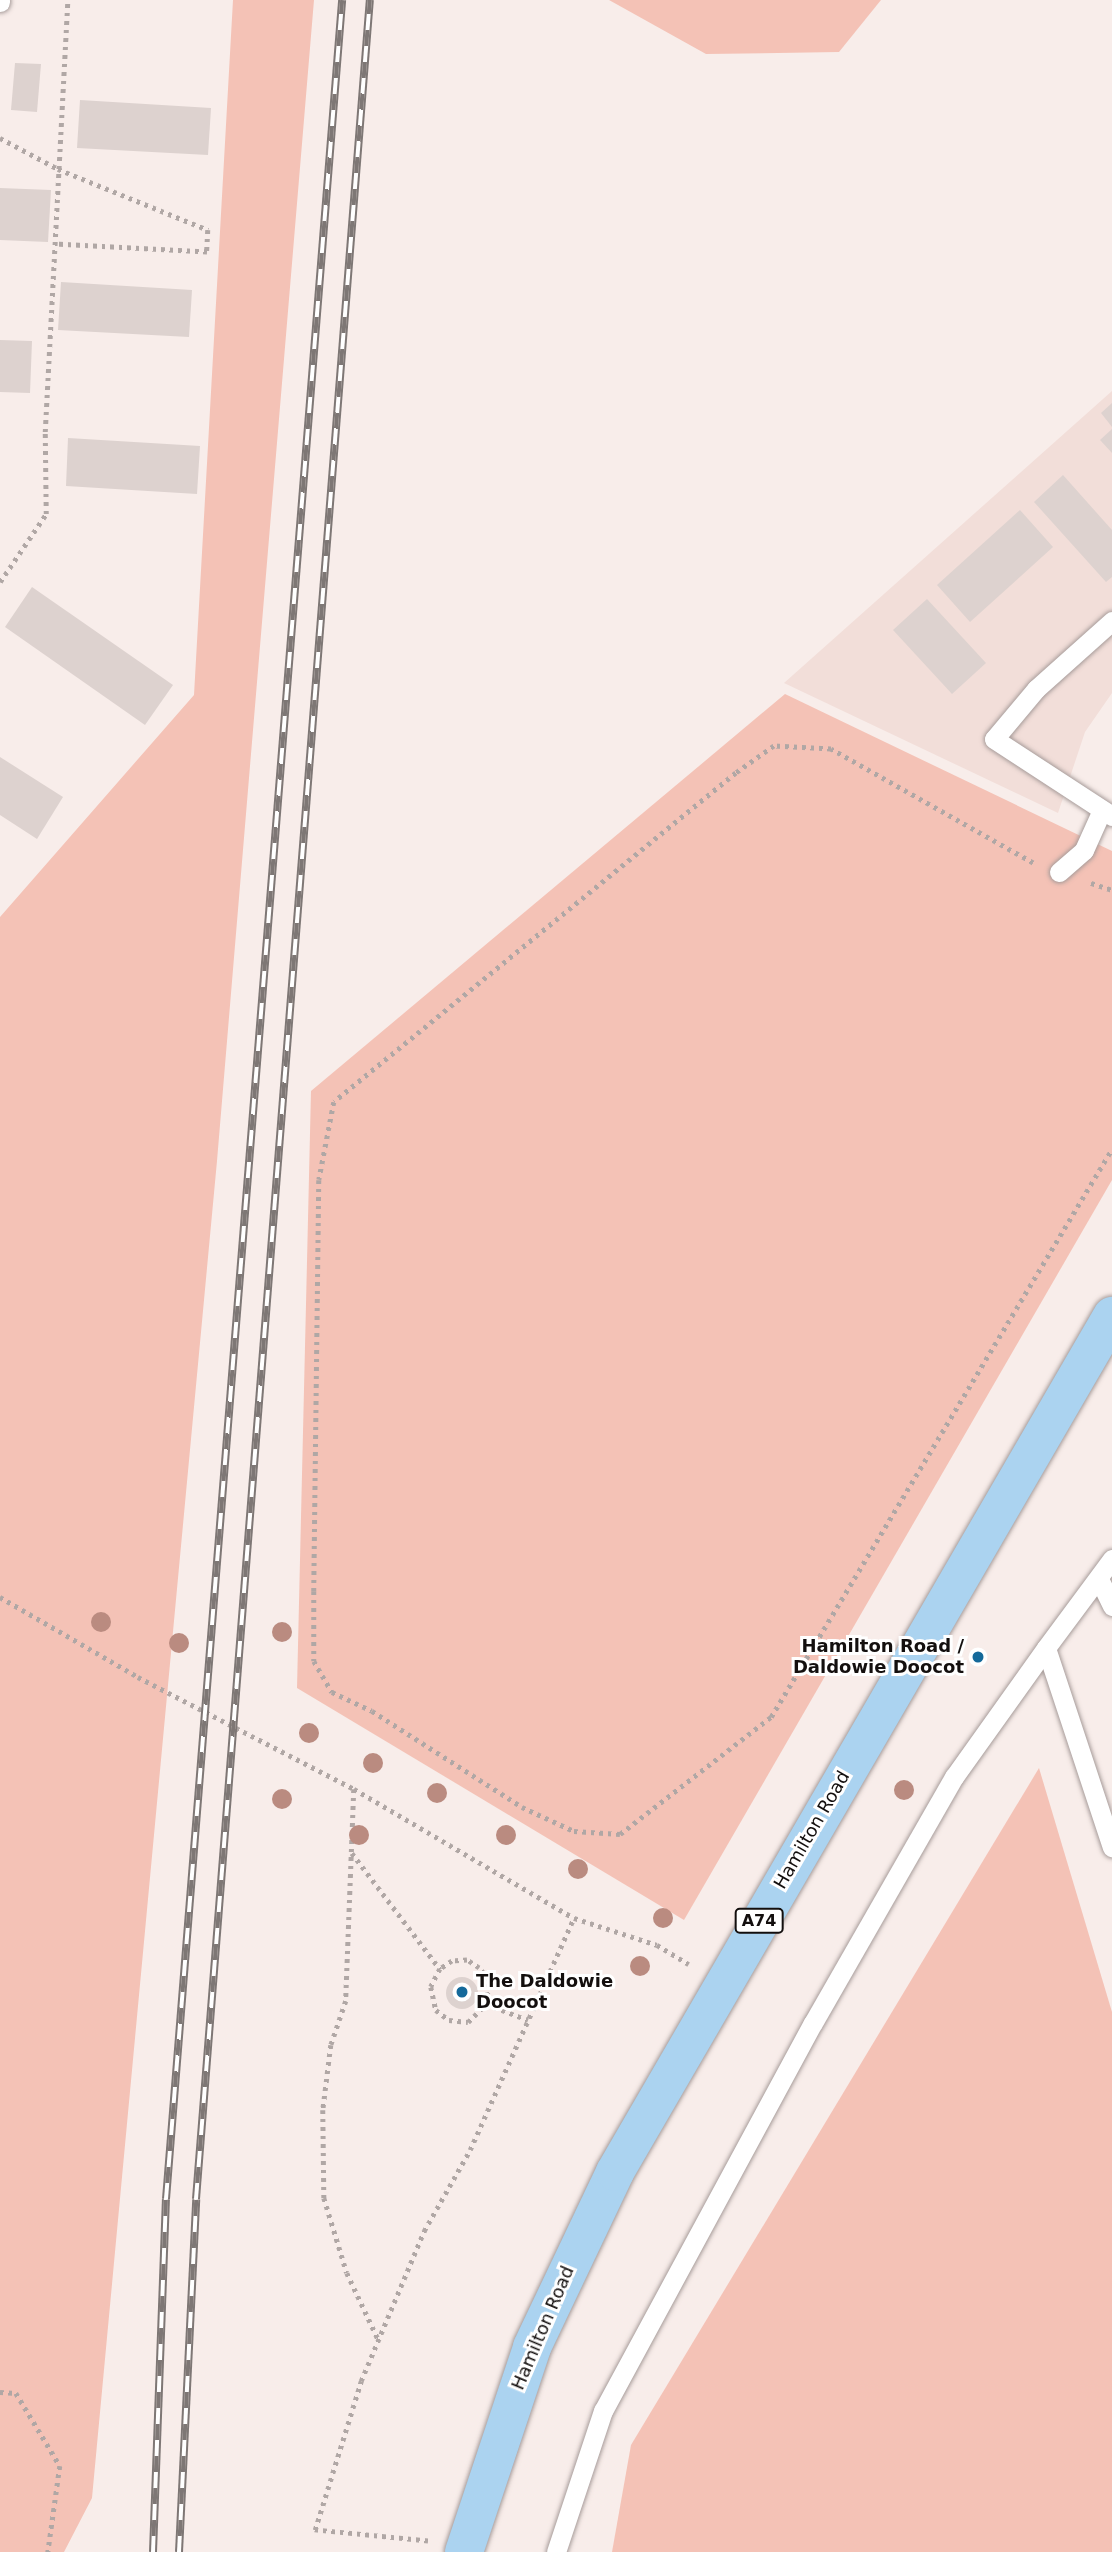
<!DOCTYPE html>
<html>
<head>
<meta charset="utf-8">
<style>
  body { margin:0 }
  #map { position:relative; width:1112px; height:2552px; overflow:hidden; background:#f8edea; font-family:"DejaVu Sans",sans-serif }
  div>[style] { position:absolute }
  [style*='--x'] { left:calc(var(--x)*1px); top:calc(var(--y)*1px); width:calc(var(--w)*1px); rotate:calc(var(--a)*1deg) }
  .built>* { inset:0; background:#f2ded9 }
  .green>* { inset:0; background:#f4c2b6 }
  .building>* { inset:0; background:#ddd2cf }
  .round { border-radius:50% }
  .path>* { height:4.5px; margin-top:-2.25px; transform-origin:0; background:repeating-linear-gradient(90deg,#b0a7a5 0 3.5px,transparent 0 8.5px) }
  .roads { filter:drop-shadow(0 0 2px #a79c9a) drop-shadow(0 0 2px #a79c9a) }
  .lane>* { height:19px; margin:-9.5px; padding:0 9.5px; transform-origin:9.5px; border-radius:9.5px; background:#fff }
  .primary>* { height:38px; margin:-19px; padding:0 19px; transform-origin:19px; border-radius:19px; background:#abd3f0 }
  .rail>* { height:8px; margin-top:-4px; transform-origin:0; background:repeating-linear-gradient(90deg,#fff 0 16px,#7e7775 0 32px); box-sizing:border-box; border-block:2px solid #7e7775 }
  .trees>* { width:20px; height:20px; margin:-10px; border-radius:50%; background:#ba8b80 }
  .dots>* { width:19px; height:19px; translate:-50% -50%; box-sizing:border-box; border:4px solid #fff; border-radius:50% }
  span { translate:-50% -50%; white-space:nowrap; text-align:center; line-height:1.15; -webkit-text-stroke:6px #fff; paint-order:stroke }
  .shield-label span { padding:2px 5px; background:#fff; border:2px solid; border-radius:5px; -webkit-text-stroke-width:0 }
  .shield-label { font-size:16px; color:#130f0e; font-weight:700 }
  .poi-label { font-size:18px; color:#130f0e; font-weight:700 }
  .right { translate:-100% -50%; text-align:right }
  .left { translate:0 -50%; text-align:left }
  .street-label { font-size:18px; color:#130f0e }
</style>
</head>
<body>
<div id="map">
  <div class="built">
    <i style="clip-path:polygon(1112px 391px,1112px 693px,1085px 732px,1058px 813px,784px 683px)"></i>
  </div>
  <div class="green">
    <i style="clip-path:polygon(233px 0,314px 0,217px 1161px,92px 2498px,64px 2552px,0 2552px,0 917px,194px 695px)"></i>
    <i style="clip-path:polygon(609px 0,881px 0,839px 52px,706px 54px)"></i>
    <i style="clip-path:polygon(785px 694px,1112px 851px,1112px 1180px,684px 1920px,297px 1688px,311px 1091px)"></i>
    <i style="clip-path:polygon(1039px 1768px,1112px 2012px,1112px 2552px,612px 2552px,631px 2445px)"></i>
  </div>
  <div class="building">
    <i style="clip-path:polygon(15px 63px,41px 64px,37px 112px,11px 110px)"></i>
    <i style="clip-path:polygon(80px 100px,211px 108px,208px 155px,77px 148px)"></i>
    <i style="clip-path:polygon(0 188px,51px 190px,48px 242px,0 240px)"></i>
    <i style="clip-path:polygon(61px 282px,192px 290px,189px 337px,58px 330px)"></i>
    <i style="clip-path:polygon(0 340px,32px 341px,30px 393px,0 392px)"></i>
    <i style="clip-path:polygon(1112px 403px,1112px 427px,1101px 413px)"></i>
    <i style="clip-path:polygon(1112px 429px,1112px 453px,1100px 440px)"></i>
    <i style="clip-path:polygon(68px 438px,200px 446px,197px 494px,66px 486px)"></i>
    <i style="clip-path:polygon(1063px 475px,1112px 530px,1112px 577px,1106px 582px,1034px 502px)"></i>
    <i style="clip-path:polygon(1020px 510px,1053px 547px,970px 622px,937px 585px)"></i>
    <i style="clip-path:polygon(32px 587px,173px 685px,145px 725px,5px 627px)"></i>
    <i style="clip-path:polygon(927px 599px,986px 663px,952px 694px,893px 630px)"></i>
    <i style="clip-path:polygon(0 757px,63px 797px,37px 839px,0 815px)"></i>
    <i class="round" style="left:446px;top:1977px;width:32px;height:32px"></i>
  </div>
  <div class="path">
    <i style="--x:0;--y:138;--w:66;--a:28.1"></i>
    <i style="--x:58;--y:169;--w:162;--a:22.1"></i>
    <i style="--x:208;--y:230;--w:22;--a:93"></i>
    <i style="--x:207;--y:252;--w:152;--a:-177"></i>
    <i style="--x:0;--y:582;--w:82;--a:-55.9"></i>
    <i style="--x:46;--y:514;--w:82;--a:-90.7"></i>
    <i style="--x:45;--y:432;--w:433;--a:-87"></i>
    <i style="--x:1033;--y:863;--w:232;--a:-150.6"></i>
    <i style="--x:831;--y:749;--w:57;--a:-177"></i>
    <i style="--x:774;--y:746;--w:47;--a:144.6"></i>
    <i style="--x:736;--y:773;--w:519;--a:140.7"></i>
    <i style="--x:334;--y:1102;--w:79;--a:100.9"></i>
    <i style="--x:319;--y:1180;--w:411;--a:90.7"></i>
    <i style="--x:314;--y:1591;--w:70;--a:90"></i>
    <i style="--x:314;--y:1661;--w:36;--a:60"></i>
    <i style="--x:332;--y:1692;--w:44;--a:25.4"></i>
    <i style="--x:372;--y:1711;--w:178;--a:32.6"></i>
    <i style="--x:522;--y:1807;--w:57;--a:24.8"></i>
    <i style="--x:574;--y:1831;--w:46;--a:3.7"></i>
    <i style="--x:620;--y:1834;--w:191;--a:-37.8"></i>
    <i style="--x:771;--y:1717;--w:662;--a:-59.02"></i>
    <i style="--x:1091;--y:883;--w:22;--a:18"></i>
    <i style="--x:0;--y:1597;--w:160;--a:30.1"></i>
    <i style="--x:138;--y:1677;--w:243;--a:27.4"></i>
    <i style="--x:354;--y:1789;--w:255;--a:30.4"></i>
    <i style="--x:574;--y:1918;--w:87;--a:18"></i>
    <i style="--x:657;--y:1945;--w:37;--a:31"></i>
    <i style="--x:354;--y:1789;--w:212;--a:92.2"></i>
    <i style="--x:346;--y:2001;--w:46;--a:108.8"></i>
    <i style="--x:331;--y:2045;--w:65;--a:97"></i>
    <i style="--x:323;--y:2110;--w:88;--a:89.3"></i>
    <i style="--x:324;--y:2198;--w:78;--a:73"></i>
    <i style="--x:347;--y:2273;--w:73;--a:64.8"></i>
    <i style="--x:352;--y:1853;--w:146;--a:52.8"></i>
    <i style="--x:486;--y:2004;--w:24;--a:-83"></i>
    <i style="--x:489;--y:1980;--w:16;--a:-130"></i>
    <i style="--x:479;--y:1968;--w:14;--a:-146"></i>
    <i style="--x:467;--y:1960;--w:15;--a:176"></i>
    <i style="--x:452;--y:1961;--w:14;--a:146"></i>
    <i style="--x:440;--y:1969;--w:20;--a:117"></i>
    <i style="--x:431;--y:1987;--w:24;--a:78"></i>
    <i style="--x:436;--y:2010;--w:16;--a:38"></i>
    <i style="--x:449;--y:2020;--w:19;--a:6"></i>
    <i style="--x:468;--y:2022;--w:25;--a:-45"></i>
    <i style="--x:486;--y:2004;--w:45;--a:20.9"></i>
    <i style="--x:0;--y:2392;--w:16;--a:4"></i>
    <i style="--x:16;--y:2393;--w:85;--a:58.9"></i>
    <i style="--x:60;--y:2466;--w:87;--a:97.9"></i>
    <i style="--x:428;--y:2541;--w:114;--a:-174.4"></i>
    <i style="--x:315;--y:2530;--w:156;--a:-72.8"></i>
    <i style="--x:361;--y:2381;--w:163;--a:-67.2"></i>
    <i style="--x:424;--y:2231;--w:93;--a:-60.4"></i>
    <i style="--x:470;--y:2150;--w:254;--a:-65.9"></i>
  </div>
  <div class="roads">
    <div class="lane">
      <i style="--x:0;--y:2;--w:2;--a:-90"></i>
      <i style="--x:1112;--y:621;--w:102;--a:138.2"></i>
      <i style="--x:1036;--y:689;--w:65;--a:130"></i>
      <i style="--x:994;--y:739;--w:141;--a:33.1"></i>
      <i style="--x:1059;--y:872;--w:33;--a:-41"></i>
      <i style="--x:1084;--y:850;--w:44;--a:-65.8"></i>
      <i style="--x:1112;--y:1559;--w:111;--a:126.6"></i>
      <i style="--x:1046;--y:1648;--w:210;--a:71.7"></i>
      <i style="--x:1099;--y:1579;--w:30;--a:64"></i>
      <i style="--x:556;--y:2552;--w:149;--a:-71.6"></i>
      <i style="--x:603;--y:2411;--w:441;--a:-61.6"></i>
      <i style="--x:813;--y:2023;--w:284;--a:-60.2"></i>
      <i style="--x:954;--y:1777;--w:158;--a:-54.5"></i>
    </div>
    <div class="primary">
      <i style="--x:464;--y:2552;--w:216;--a:-71.6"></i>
      <i style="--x:532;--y:2347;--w:194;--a:-64.6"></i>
      <i style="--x:615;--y:2172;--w:990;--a:-59.86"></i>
    </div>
  </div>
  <div class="rail">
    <i style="--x:153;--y:2552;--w:353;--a:-87.9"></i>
    <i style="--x:166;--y:2199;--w:2206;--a:-85.42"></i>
    <i style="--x:179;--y:2552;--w:353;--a:-87.2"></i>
    <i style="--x:196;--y:2199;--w:2206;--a:-85.48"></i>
  </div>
  <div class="trees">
    <i style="left:101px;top:1622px"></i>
    <i style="left:282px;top:1632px"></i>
    <i style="left:179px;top:1643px"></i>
    <i style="left:309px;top:1733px"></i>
    <i style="left:373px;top:1763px"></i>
    <i style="left:904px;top:1790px"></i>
    <i style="left:437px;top:1793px"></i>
    <i style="left:282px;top:1799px"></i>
    <i style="left:359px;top:1835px"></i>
    <i style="left:506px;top:1835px"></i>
    <i style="left:578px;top:1869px"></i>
    <i style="left:663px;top:1918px"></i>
    <i style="left:640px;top:1966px"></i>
  </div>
  <div class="dots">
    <i style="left:978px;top:1657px;background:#14699a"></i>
    <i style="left:462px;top:1992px;background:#14699a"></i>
  </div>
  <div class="shield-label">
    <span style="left:759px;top:1921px">A74</span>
  </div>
  <div class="poi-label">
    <span class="right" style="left:964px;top:1657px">Hamilton Road /<br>Daldowie Doocot</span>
    <span class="left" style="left:476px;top:1992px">The Daldowie<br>Doocot</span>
  </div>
  <div class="street-label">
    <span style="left:812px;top:1830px;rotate:-60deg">Hamilton Road</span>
    <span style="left:543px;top:2328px;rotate:-67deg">Hamilton Road</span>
  </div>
</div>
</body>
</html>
